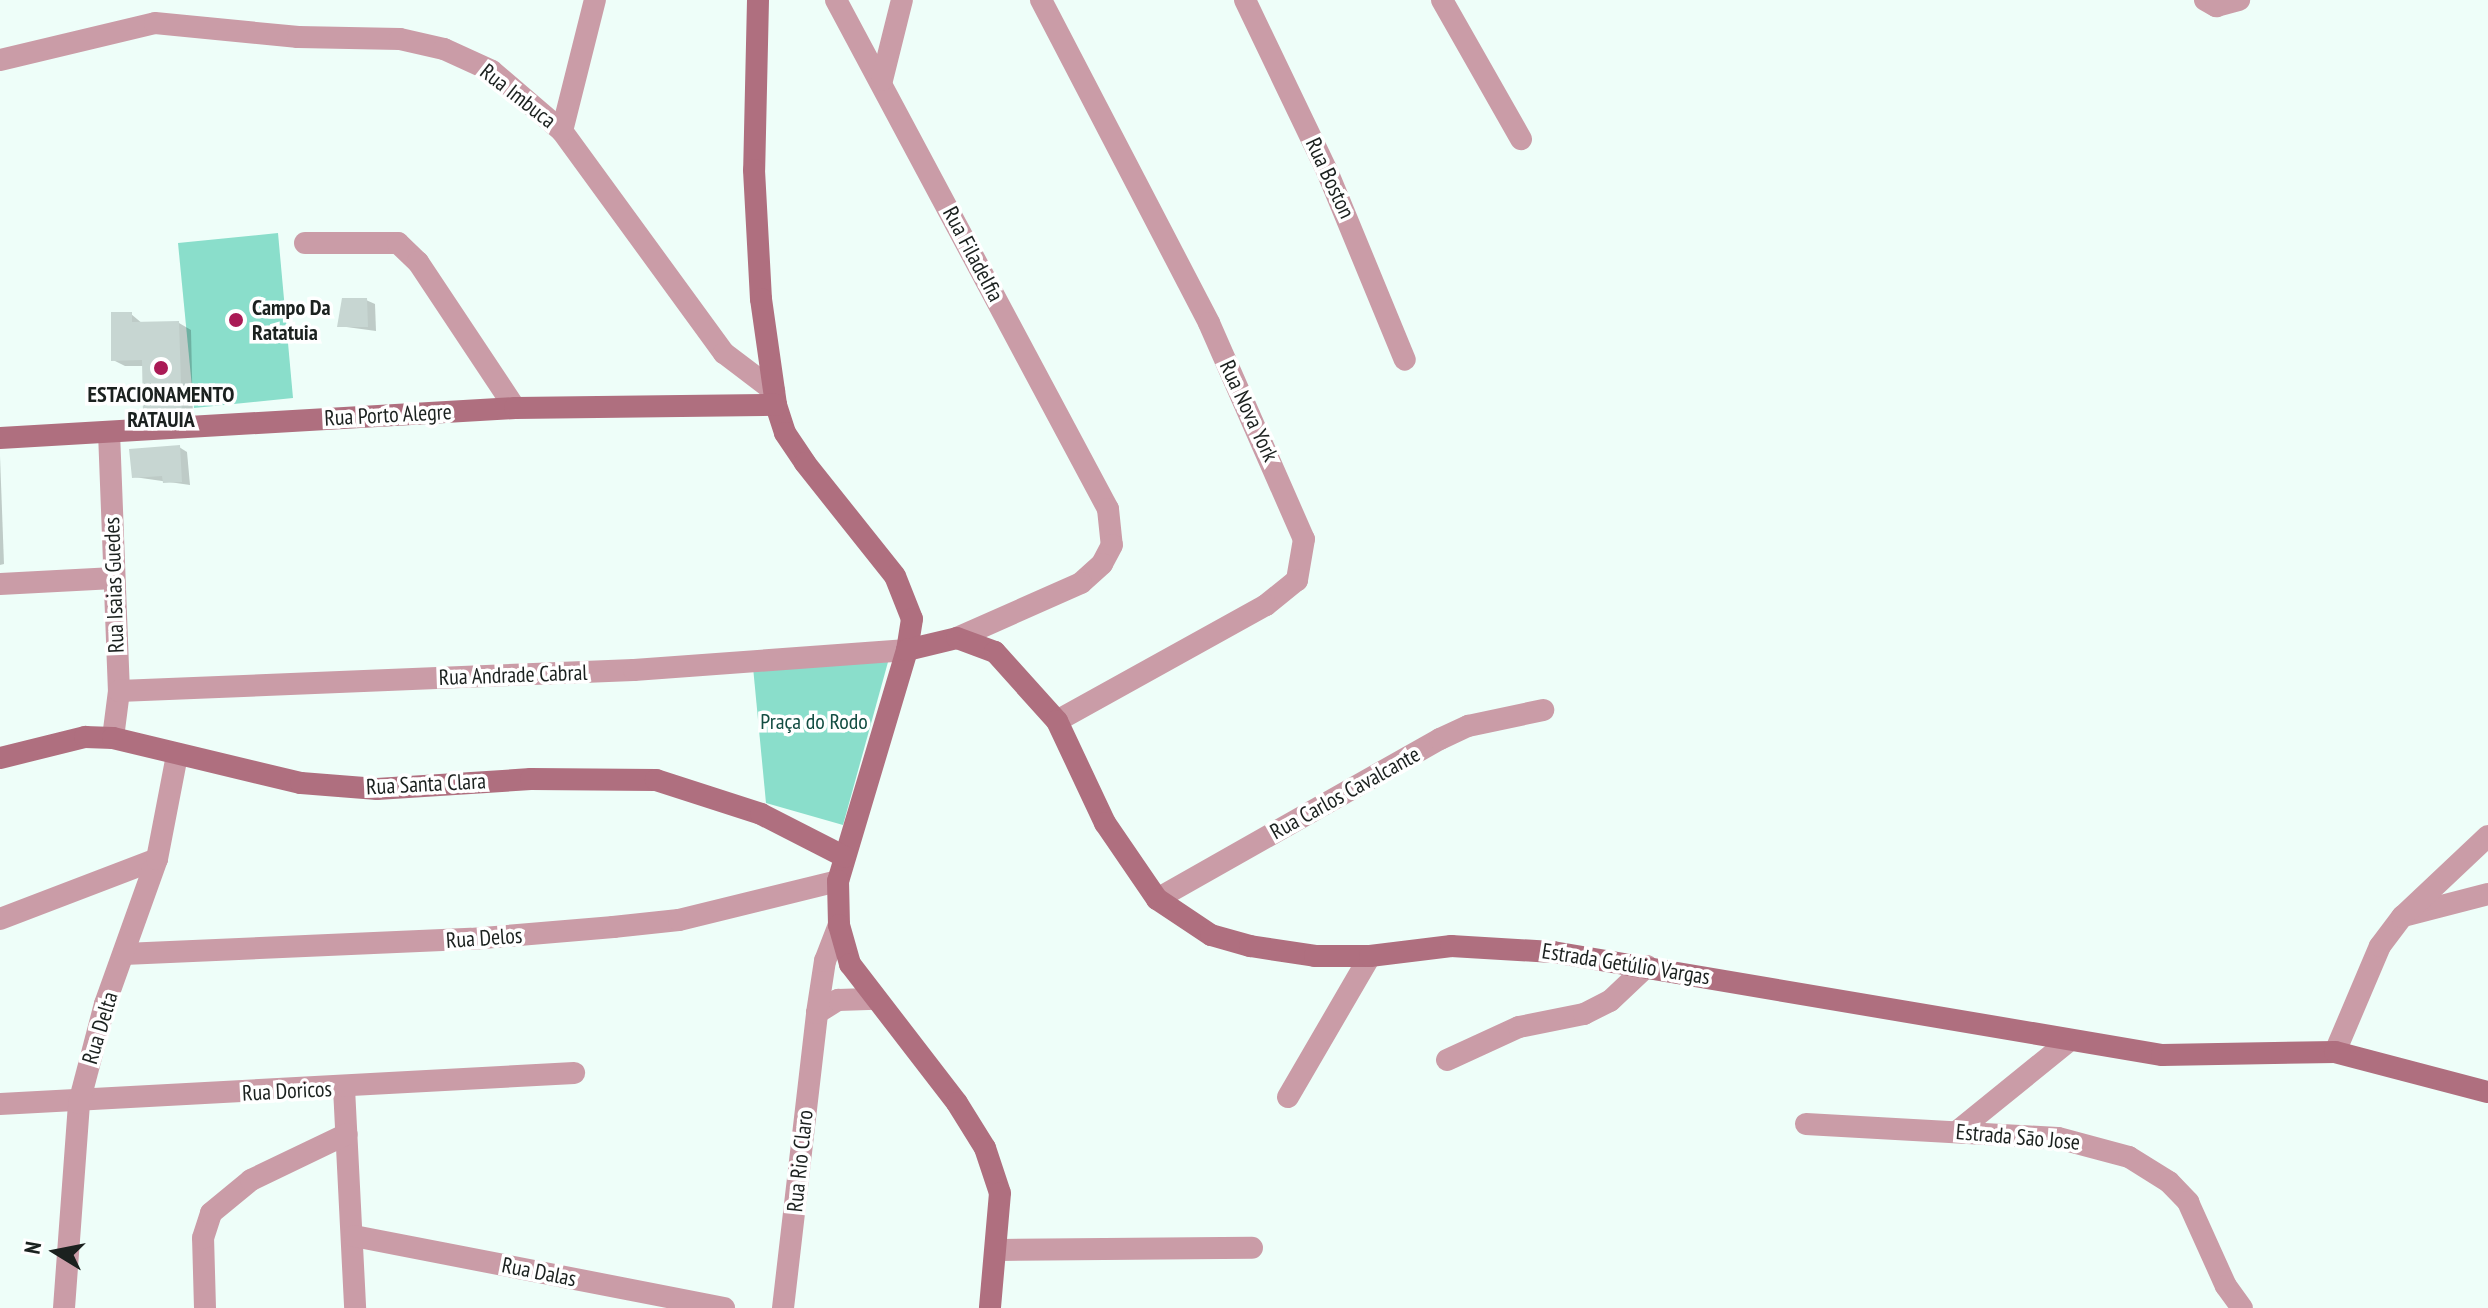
<!DOCTYPE html>
<html>
<head>
<meta charset="utf-8">
<style>
  body { margin:0 }
  #map { position:relative; width:2488px; height:1308px; overflow:hidden; background:#eefef9; font-family:"PT Sans Narrow",sans-serif }
  div>[style] { position:absolute }
  [style*='--x'] { left:calc(var(--x)*1px); top:calc(var(--y)*1px); width:calc(var(--w)*1px); rotate:calc(var(--a)*1deg) }
  .green>* { inset:0; background:#8adecb }
  .shadow>* { inset:0; background:#0003 }
  .building>* { inset:0; background:#c7d6d2 }
  .minor>* { height:22px; margin:-11px; padding:0 11px; transform-origin:11px; border-radius:11px; background:#ca9ca7 }
  .secondary>* { height:22px; margin:-11px; padding:0 11px; transform-origin:11px; border-radius:11px; background:#af6f7f }
  .dots>* { width:22px; height:22px; translate:-50% -50%; box-sizing:border-box; border:4px solid #fff; border-radius:50% }
  span { translate:-50% -50%; white-space:nowrap; text-align:center; line-height:1.15; -webkit-text-stroke:7px #fff; paint-order:stroke }
  .street-label { font-size:22px; color:#1b211f }
  .poi-label { font-size:22px; color:#1b211f; font-weight:700 }
  .left { translate:0 -50%; text-align:left }
  .park-label { font-size:22px; color:#134d42 }
  .north { position:absolute; left:16px; top:1212px; width:80px; height:80px; -webkit-text-stroke:6px #fff; paint-order:stroke; rotate:280deg; font-size:22px; font-weight:700; line-height:32px; text-align:center; color:#1b211f }
  .north::after { content:''; display:block; margin:auto; width:28px; height:36px; background:#1b211f; clip-path:polygon(50% 0,100% 100%,50% 72%,0 100%) }
</style>
</head>
<body>
<div id="map">
  <div class="green">
    <i style="clip-path:polygon(278px 233px,293px 398px,194px 408px,178px 243px)"></i>
    <i style="clip-path:polygon(888px 662px,843px 825px,766px 803px,753px 667px)"></i>
  </div>
  <div class="shadow">
    <i style="clip-path:polygon(366px 300px,375px 304px,376px 331px,339px 326px)"></i>
    <i style="clip-path:polygon(131px 314px,143px 324px,179px 323px,191px 330px,193px 419px,157px 421px,145px 414px,144px 366px,125px 366px,113px 360px)"></i>
    <i style="clip-path:polygon(179px 447px,187px 452px,190px 485px,134px 477px)"></i>
    <i style="clip-path:polygon(0 456px,4px 564px,0 565px)"></i>
  </div>
  <div class="building">
    <i style="clip-path:polygon(342px 298px,367px 298px,368px 327px,337px 327px)"></i>
    <i style="clip-path:polygon(111px 312px,132px 312px,132px 322px,179px 321px,182px 413px,143px 415px,142px 360px,111px 361px)"></i>
    <i style="clip-path:polygon(180px 445px,182px 482px,163px 483px,162px 476px,132px 478px,129px 449px)"></i>
  </div>
  <div class="minor">
    <i style="--x:836;--y:0;--w:577;--a:61.88"></i>
    <i style="--x:1108;--y:509;--w:36;--a:84"></i>
    <i style="--x:1112;--y:545;--w:21;--a:118"></i>
    <i style="--x:1102;--y:564;--w:28;--a:138"></i>
    <i style="--x:1081;--y:583;--w:136;--a:156.1"></i>
    <i style="--x:1041;--y:0;--w:364;--a:62.5"></i>
    <i style="--x:1209;--y:323;--w:236;--a:66.3"></i>
    <i style="--x:1304;--y:539;--w:42;--a:99.7"></i>
    <i style="--x:1297;--y:580;--w:40;--a:141"></i>
    <i style="--x:1266;--y:605;--w:239;--a:151"></i>
    <i style="--x:1245;--y:0;--w:190;--a:64.4"></i>
    <i style="--x:1327;--y:171;--w:204;--a:67.6"></i>
    <i style="--x:1442;--y:0;--w:160;--a:60.4"></i>
    <i style="--x:2205;--y:0;--w:13;--a:29"></i>
    <i style="--x:2216;--y:6;--w:24;--a:-15"></i>
    <i style="--x:0;--y:60;--w:159;--a:-13.4"></i>
    <i style="--x:155;--y:23;--w:144;--a:5.6"></i>
    <i style="--x:298;--y:37;--w:102;--a:1.1"></i>
    <i style="--x:400;--y:39;--w:45;--a:12.8"></i>
    <i style="--x:444;--y:49;--w:53;--a:24.6"></i>
    <i style="--x:492;--y:71;--w:92;--a:40.6"></i>
    <i style="--x:562;--y:131;--w:275;--a:53.9"></i>
    <i style="--x:724;--y:353;--w:63;--a:37.2"></i>
    <i style="--x:882;--y:80;--w:82;--a:-76"></i>
    <i style="--x:562;--y:131;--w:135;--a:-75.9"></i>
    <i style="--x:305;--y:243;--w:93;--a:0"></i>
    <i style="--x:398;--y:243;--w:28;--a:44"></i>
    <i style="--x:418;--y:262;--w:175;--a:56.4"></i>
    <i style="--x:109;--y:432;--w:259;--a:87.8"></i>
    <i style="--x:119;--y:691;--w:47;--a:97.3"></i>
    <i style="--x:0;--y:584;--w:114;--a:-3"></i>
    <i style="--x:119;--y:691;--w:515;--a:-2.34"></i>
    <i style="--x:634;--y:670;--w:274;--a:-4.2"></i>
    <i style="--x:1157;--y:899;--w:325;--a:-29.5"></i>
    <i style="--x:1440;--y:739;--w:31;--a:-25"></i>
    <i style="--x:1468;--y:726;--w:77;--a:-12"></i>
    <i style="--x:2403;--y:916;--w:88;--a:-14.5"></i>
    <i style="--x:0;--y:919;--w:168;--a:-20.9"></i>
    <i style="--x:124;--y:954;--w:347;--a:-2.5"></i>
    <i style="--x:471;--y:939;--w:143;--a:-4.8"></i>
    <i style="--x:613;--y:927;--w:66;--a:-6.1"></i>
    <i style="--x:679;--y:920;--w:164;--a:-13.8"></i>
    <i style="--x:817;--y:1013;--w:25;--a:-32"></i>
    <i style="--x:838;--y:1000;--w:38;--a:-2"></i>
    <i style="--x:2335;--y:1052;--w:115;--a:-67"></i>
    <i style="--x:2380;--y:946;--w:36;--a:-53"></i>
    <i style="--x:2402;--y:917;--w:118;--a:-43.3"></i>
    <i style="--x:1447;--y:1060;--w:79;--a:-24.6"></i>
    <i style="--x:1519;--y:1027;--w:66;--a:-11.3"></i>
    <i style="--x:1584;--y:1014;--w:29;--a:-27"></i>
    <i style="--x:1610;--y:1001;--w:51;--a:-43.4"></i>
    <i style="--x:344;--y:1088;--w:220;--a:87.1"></i>
    <i style="--x:1288;--y:1097;--w:163;--a:-59.8"></i>
    <i style="--x:0;--y:1104;--w:575;--a:-3.09"></i>
    <i style="--x:1806;--y:1124;--w:252;--a:3.2"></i>
    <i style="--x:2058;--y:1138;--w:73;--a:15"></i>
    <i style="--x:2129;--y:1157;--w:47;--a:32"></i>
    <i style="--x:2169;--y:1182;--w:28;--a:46"></i>
    <i style="--x:2188;--y:1202;--w:92;--a:65.7"></i>
    <i style="--x:2226;--y:1286;--w:27;--a:54"></i>
    <i style="--x:1959;--y:1130;--w:141;--a:-39"></i>
    <i style="--x:354;--y:1236;--w:377;--a:11"></i>
    <i style="--x:999;--y:1250;--w:253;--a:-0.5"></i>
    <i style="--x:64;--y:1308;--w:206;--a:-85.8"></i>
    <i style="--x:79;--y:1103;--w:102;--a:-75.3"></i>
    <i style="--x:105;--y:1004;--w:154;--a:-70.3"></i>
    <i style="--x:157;--y:859;--w:106;--a:-79.1"></i>
    <i style="--x:205;--y:1308;--w:70;--a:-91.6"></i>
    <i style="--x:203;--y:1238;--w:26;--a:-72"></i>
    <i style="--x:211;--y:1213;--w:52;--a:-39.5"></i>
    <i style="--x:251;--y:1180;--w:106;--a:-25.6"></i>
    <i style="--x:783;--y:1308;--w:297;--a:-83.4"></i>
    <i style="--x:817;--y:1013;--w:53;--a:-81.3"></i>
    <i style="--x:825;--y:961;--w:39;--a:-69"></i>
  </div>
  <div class="secondary">
    <i style="--x:758;--y:0;--w:170;--a:91.3"></i>
    <i style="--x:754;--y:170;--w:129;--a:86.9"></i>
    <i style="--x:761;--y:299;--w:107;--a:81.9"></i>
    <i style="--x:776;--y:405;--w:29;--a:72"></i>
    <i style="--x:785;--y:433;--w:36;--a:56"></i>
    <i style="--x:805;--y:463;--w:144;--a:51.5"></i>
    <i style="--x:895;--y:576;--w:46;--a:68.4"></i>
    <i style="--x:912;--y:619;--w:31;--a:99"></i>
    <i style="--x:907;--y:650;--w:241;--a:106.6"></i>
    <i style="--x:838;--y:881;--w:44;--a:88.7"></i>
    <i style="--x:839;--y:925;--w:41;--a:74.2"></i>
    <i style="--x:850;--y:964;--w:175;--a:52.4"></i>
    <i style="--x:957;--y:1103;--w:53;--a:58.1"></i>
    <i style="--x:985;--y:1148;--w:47;--a:71.6"></i>
    <i style="--x:1000;--y:1193;--w:115;--a:95"></i>
    <i style="--x:0;--y:438;--w:516;--a:-3.33"></i>
    <i style="--x:515;--y:408;--w:261;--a:-0.7"></i>
    <i style="--x:907;--y:650;--w:51;--a:-13.5"></i>
    <i style="--x:957;--y:638;--w:40;--a:20.2"></i>
    <i style="--x:995;--y:652;--w:93;--a:48.1"></i>
    <i style="--x:1057;--y:721;--w:113;--a:64.8"></i>
    <i style="--x:1105;--y:823;--w:92;--a:55.6"></i>
    <i style="--x:1157;--y:899;--w:65;--a:33.7"></i>
    <i style="--x:1211;--y:935;--w:41;--a:15.8"></i>
    <i style="--x:1250;--y:946;--w:66;--a:8.7"></i>
    <i style="--x:1315;--y:956;--w:55;--a:0"></i>
    <i style="--x:1370;--y:956;--w:82;--a:-7"></i>
    <i style="--x:1451;--y:946;--w:102;--a:3.4"></i>
    <i style="--x:1553;--y:952;--w:618;--a:9.6"></i>
    <i style="--x:2162;--y:1055;--w:173;--a:-1"></i>
    <i style="--x:2335;--y:1052;--w:158;--a:14.7"></i>
    <i style="--x:0;--y:758;--w:88;--a:-13.9"></i>
    <i style="--x:85;--y:737;--w:28;--a:2"></i>
    <i style="--x:113;--y:738;--w:193;--a:13.5"></i>
    <i style="--x:301;--y:783;--w:76;--a:4.5"></i>
    <i style="--x:377;--y:789;--w:154;--a:-3.7"></i>
    <i style="--x:531;--y:779;--w:125;--a:0.5"></i>
    <i style="--x:656;--y:780;--w:110;--a:17.9"></i>
    <i style="--x:761;--y:814;--w:94;--a:27.1"></i>
  </div>
  <div class="dots">
    <i style="left:236px;top:320px;background:#aa1a55"></i>
    <i style="left:161px;top:368px;background:#aa1a55"></i>
  </div>
  <div class="street-label">
    <span style="left:518px;top:96px;rotate:38deg">Rua Imbuca</span>
    <span style="left:1330px;top:178px;rotate:65deg">Rua Boston</span>
    <span style="left:973px;top:254px;rotate:62deg">Rua Filadelfia</span>
    <span style="left:1249px;top:411px;rotate:65deg">Rua Nova York</span>
    <span style="left:388px;top:415px;rotate:-3deg">Rua Porto Alegre</span>
    <span style="left:114px;top:585px;rotate:-92deg">Rua Isaias Guedes</span>
    <span style="left:513px;top:675px;rotate:-2deg">Rua Andrade Cabral</span>
    <span style="left:426px;top:784px;rotate:-3deg">Rua Santa Clara</span>
    <span style="left:1345px;top:793px;rotate:-29deg">Rua Carlos Cavalcante</span>
    <span style="left:484px;top:938px;rotate:-4deg">Rua Delos</span>
    <span style="left:1626px;top:964px;rotate:9deg">Estrada Getúlio Vargas</span>
    <span style="left:100px;top:1028px;rotate:-73deg">Rua Delta</span>
    <span style="left:287px;top:1091px;rotate:-3deg">Rua Doricos</span>
    <span style="left:2018px;top:1137px;rotate:5deg">Estrada Sāo Jose</span>
    <span style="left:800px;top:1161px;rotate:-84deg">Rua Rio Claro</span>
    <span style="left:539px;top:1272px;rotate:11deg">Rua Dalas</span>
  </div>
  <div class="poi-label">
    <span class="left" style="left:252px;top:320px">Campo Da<br>Ratatuia</span>
    <span style="left:161px;top:407px">ESTACIONAMENTO<br>RATAUIA</span>
  </div>
  <div class="park-label">
    <span style="left:814px;top:722px">Praça do Rodo</span>
  </div>
  <div class="north">N</div>
</div>
</body>
</html>
